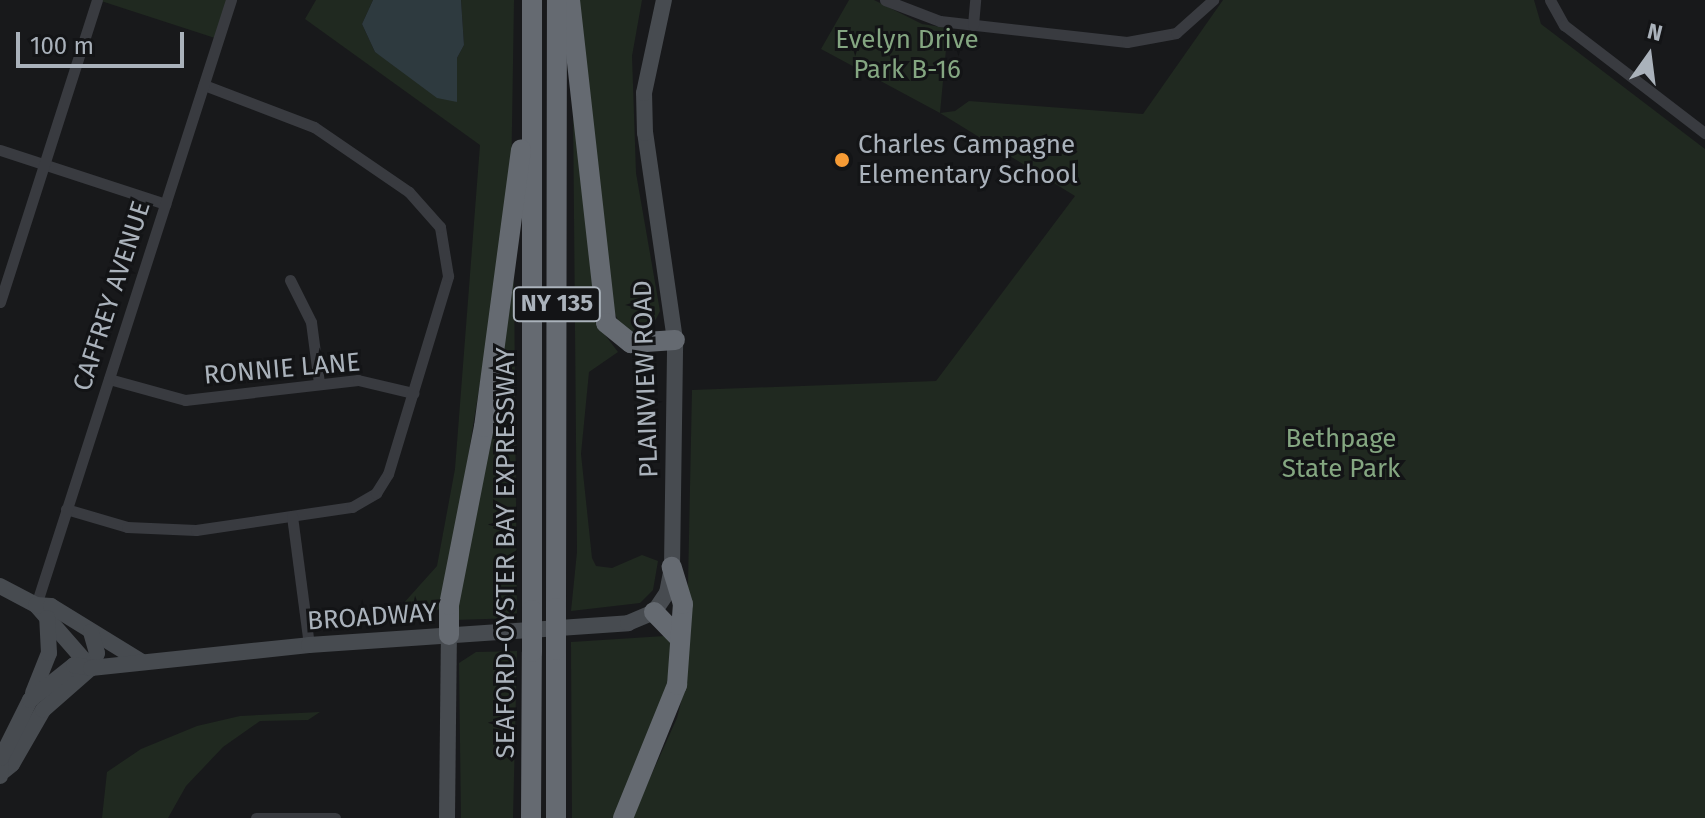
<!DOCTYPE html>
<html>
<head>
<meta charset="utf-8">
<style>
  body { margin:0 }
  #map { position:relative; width:1705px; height:818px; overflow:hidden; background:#18191b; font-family:"Fira Sans",sans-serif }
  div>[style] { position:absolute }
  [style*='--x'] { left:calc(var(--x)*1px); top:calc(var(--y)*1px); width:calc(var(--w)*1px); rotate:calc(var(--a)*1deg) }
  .green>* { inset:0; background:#202920 }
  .water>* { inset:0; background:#2e3a3f }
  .street>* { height:11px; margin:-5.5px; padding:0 5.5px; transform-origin:5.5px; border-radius:5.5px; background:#393b40 }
  .secondary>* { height:16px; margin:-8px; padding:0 8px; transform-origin:8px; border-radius:8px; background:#474b50 }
  .highway>* { height:20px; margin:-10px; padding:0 10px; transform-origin:10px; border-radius:10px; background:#656a71 }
  .highway-bridge>* { height:20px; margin:-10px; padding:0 10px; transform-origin:10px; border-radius:10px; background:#656a71 }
  .dots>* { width:22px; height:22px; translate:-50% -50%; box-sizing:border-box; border:4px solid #131416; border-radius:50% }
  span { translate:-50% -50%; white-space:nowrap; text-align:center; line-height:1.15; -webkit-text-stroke:6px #131416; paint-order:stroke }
  .shield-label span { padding:2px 6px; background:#131416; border:2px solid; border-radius:6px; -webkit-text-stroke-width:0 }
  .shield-label { font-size:24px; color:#aab2bb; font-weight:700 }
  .park-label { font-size:26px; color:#84a681 }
  .poi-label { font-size:26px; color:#aab2bb }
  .left { translate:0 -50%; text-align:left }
  .street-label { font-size:26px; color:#aab2bb }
  .north { position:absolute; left:1609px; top:16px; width:80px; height:80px; -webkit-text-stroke:6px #131416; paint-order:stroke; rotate:14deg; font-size:22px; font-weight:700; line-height:32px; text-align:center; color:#aab2bb }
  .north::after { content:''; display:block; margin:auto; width:28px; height:36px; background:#aab2bb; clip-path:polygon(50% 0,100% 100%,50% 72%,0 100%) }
  .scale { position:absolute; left:16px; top:32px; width:168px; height:36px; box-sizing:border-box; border:4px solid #aab2bb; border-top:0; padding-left:10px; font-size:24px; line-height:28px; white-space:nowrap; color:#aab2bb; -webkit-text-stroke:6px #131416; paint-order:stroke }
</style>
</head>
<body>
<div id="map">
  <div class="green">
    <i style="clip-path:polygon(98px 0,231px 0,218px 39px)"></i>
    <i style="clip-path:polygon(316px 0,373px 0,362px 24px,375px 52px,457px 102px,457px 58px,464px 45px,461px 0,514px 0,511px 188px,467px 464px,441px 609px,412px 615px,393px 615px,437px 566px,455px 469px,480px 145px,305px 19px)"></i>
    <i style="clip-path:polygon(577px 0,642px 0,632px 56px,636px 173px,660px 311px,648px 335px,623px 329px,613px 311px)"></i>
    <i style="clip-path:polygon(849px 0,874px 0,922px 24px,948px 28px,940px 113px,955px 111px,969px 101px,1143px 114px,1223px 0,1534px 0,1541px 24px,1705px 149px,1705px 818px,632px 818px,677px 718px,686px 682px,692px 390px,936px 381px,1075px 196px,940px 113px,821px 49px)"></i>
    <i style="clip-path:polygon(573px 103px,602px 331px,618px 352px,589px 372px,581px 454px,592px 558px,596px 566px,612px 568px,642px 555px,658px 561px,653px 590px,640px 603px,571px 611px,577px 552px)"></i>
    <i style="clip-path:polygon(514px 278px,517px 618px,454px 620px)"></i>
    <i style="clip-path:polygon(665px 636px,674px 638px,664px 703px,615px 818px,572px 818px,571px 642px)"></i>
    <i style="clip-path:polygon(517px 651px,513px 818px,461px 818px,459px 663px,476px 652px)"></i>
    <i style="clip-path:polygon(320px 712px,308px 720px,260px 721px,223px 747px,186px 786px,168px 818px,102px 818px,107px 772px,141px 749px,197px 726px,240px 716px)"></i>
  </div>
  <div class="water">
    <i style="clip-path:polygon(373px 0,461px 0,464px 45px,457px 58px,457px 102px,437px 98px,375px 52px,362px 24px)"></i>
  </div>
  <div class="street">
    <i style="--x:885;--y:0;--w:59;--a:20.9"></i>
    <i style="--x:940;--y:21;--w:188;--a:6.4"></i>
    <i style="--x:1127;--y:42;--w:50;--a:-10.4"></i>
    <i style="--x:1176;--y:33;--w:50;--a:-41.7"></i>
    <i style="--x:1550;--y:0;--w:29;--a:61"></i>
    <i style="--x:1564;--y:25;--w:178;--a:37.5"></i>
    <i style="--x:973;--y:25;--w:25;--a:-85"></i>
    <i style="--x:0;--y:150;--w:174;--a:18.1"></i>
    <i style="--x:290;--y:280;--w:47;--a:63.4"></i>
    <i style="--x:311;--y:322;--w:62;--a:82.5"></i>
    <i style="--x:0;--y:302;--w:317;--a:-72.2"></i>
    <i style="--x:109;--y:379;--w:79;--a:15.4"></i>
    <i style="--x:185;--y:400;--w:174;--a:-6.6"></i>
    <i style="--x:358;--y:380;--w:57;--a:13.3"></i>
    <i style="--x:66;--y:509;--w:64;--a:16.4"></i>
    <i style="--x:127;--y:527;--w:69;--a:2.5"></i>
    <i style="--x:196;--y:530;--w:158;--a:-8.4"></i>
    <i style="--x:352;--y:507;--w:28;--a:-30"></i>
    <i style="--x:376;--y:493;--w:22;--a:-58"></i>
    <i style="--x:388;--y:474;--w:207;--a:-73.1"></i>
    <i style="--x:448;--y:276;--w:50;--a:-99.3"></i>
    <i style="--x:440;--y:227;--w:47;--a:-131.5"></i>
    <i style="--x:409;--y:192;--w:115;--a:-145.6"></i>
    <i style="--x:314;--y:127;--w:118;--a:-159.1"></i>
    <i style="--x:292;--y:516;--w:130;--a:82.5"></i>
    <i style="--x:36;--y:605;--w:636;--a:-72.14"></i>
    <i style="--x:256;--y:818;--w:79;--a:0"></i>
  </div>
  <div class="secondary">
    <i style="--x:0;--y:586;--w:41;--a:27.8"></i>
    <i style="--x:36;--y:605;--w:84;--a:48.9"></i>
    <i style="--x:36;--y:605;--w:15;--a:4"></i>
    <i style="--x:51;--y:606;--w:107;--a:31.6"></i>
    <i style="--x:33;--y:693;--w:43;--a:-68.2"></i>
    <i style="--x:49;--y:653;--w:35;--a:-93"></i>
    <i style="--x:1;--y:773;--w:14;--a:-39"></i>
    <i style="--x:12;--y:764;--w:62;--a:-60.1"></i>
    <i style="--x:43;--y:710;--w:64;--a:-41.2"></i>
    <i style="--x:91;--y:668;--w:16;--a:-68"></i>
    <i style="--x:97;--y:653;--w:22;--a:-106"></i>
    <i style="--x:0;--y:776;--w:18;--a:-87"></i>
    <i style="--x:1;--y:758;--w:65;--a:-63.4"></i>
    <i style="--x:30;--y:700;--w:56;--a:-38.5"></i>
    <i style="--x:74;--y:665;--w:17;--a:10"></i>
    <i style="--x:91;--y:668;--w:219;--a:-6"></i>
    <i style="--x:309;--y:645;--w:320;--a:-3.9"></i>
    <i style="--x:628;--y:623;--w:28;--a:-23"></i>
    <i style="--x:654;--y:612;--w:23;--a:-56"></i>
    <i style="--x:667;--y:593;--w:26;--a:-79"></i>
    <i style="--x:672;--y:567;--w:227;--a:-89.2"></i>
    <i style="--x:675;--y:340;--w:209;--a:-98.2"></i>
    <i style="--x:645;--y:133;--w:40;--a:-91.4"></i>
    <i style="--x:644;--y:93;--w:95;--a:-77.9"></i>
    <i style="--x:447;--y:818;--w:183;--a:-89.4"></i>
  </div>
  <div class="highway">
    <i style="--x:570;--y:0;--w:325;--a:83.6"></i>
    <i style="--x:606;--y:323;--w:32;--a:39"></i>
    <i style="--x:631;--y:343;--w:44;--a:-3.9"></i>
    <i style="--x:556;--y:608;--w:608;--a:-89.91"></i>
    <i style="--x:532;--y:610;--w:610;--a:-90"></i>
    <i style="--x:654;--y:612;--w:37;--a:46"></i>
    <i style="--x:449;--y:635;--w:30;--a:-90"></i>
    <i style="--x:449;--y:605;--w:181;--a:-78.9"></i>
    <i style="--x:484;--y:427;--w:280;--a:-82.4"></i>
    <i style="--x:531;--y:818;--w:166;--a:-89.7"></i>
    <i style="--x:556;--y:818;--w:168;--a:-90"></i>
    <i style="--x:623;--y:818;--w:144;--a:-67.9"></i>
    <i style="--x:677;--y:685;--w:81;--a:-85.8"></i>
    <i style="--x:683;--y:604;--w:39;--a:-107"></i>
  </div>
  <div class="highway-bridge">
    <i style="--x:556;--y:608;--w:42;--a:90"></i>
    <i style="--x:532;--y:610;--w:42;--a:90"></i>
  </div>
  <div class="dots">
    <i style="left:842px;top:160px;background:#f69b35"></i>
  </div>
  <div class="shield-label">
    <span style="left:557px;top:304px">NY 135</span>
  </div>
  <div class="park-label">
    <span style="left:907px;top:55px">Evelyn Drive<br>Park B-16</span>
    <span style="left:1341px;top:454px">Bethpage<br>State Park</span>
  </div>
  <div class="poi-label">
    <span class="left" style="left:858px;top:160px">Charles Campagne<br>Elementary School</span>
  </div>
  <div class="street-label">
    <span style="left:112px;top:296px;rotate:-72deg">CAFFREY AVENUE</span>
    <span style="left:282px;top:369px;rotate:-5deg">RONNIE LANE</span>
    <span style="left:646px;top:379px;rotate:-92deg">PLAINVIEW ROAD</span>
    <span style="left:506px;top:553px;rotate:-90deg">SEAFORD-OYSTER BAY EXPRESSWAY</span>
    <span style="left:372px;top:617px;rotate:-4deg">BROADWAY</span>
  </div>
  <div class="north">N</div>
  <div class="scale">100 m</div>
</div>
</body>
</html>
